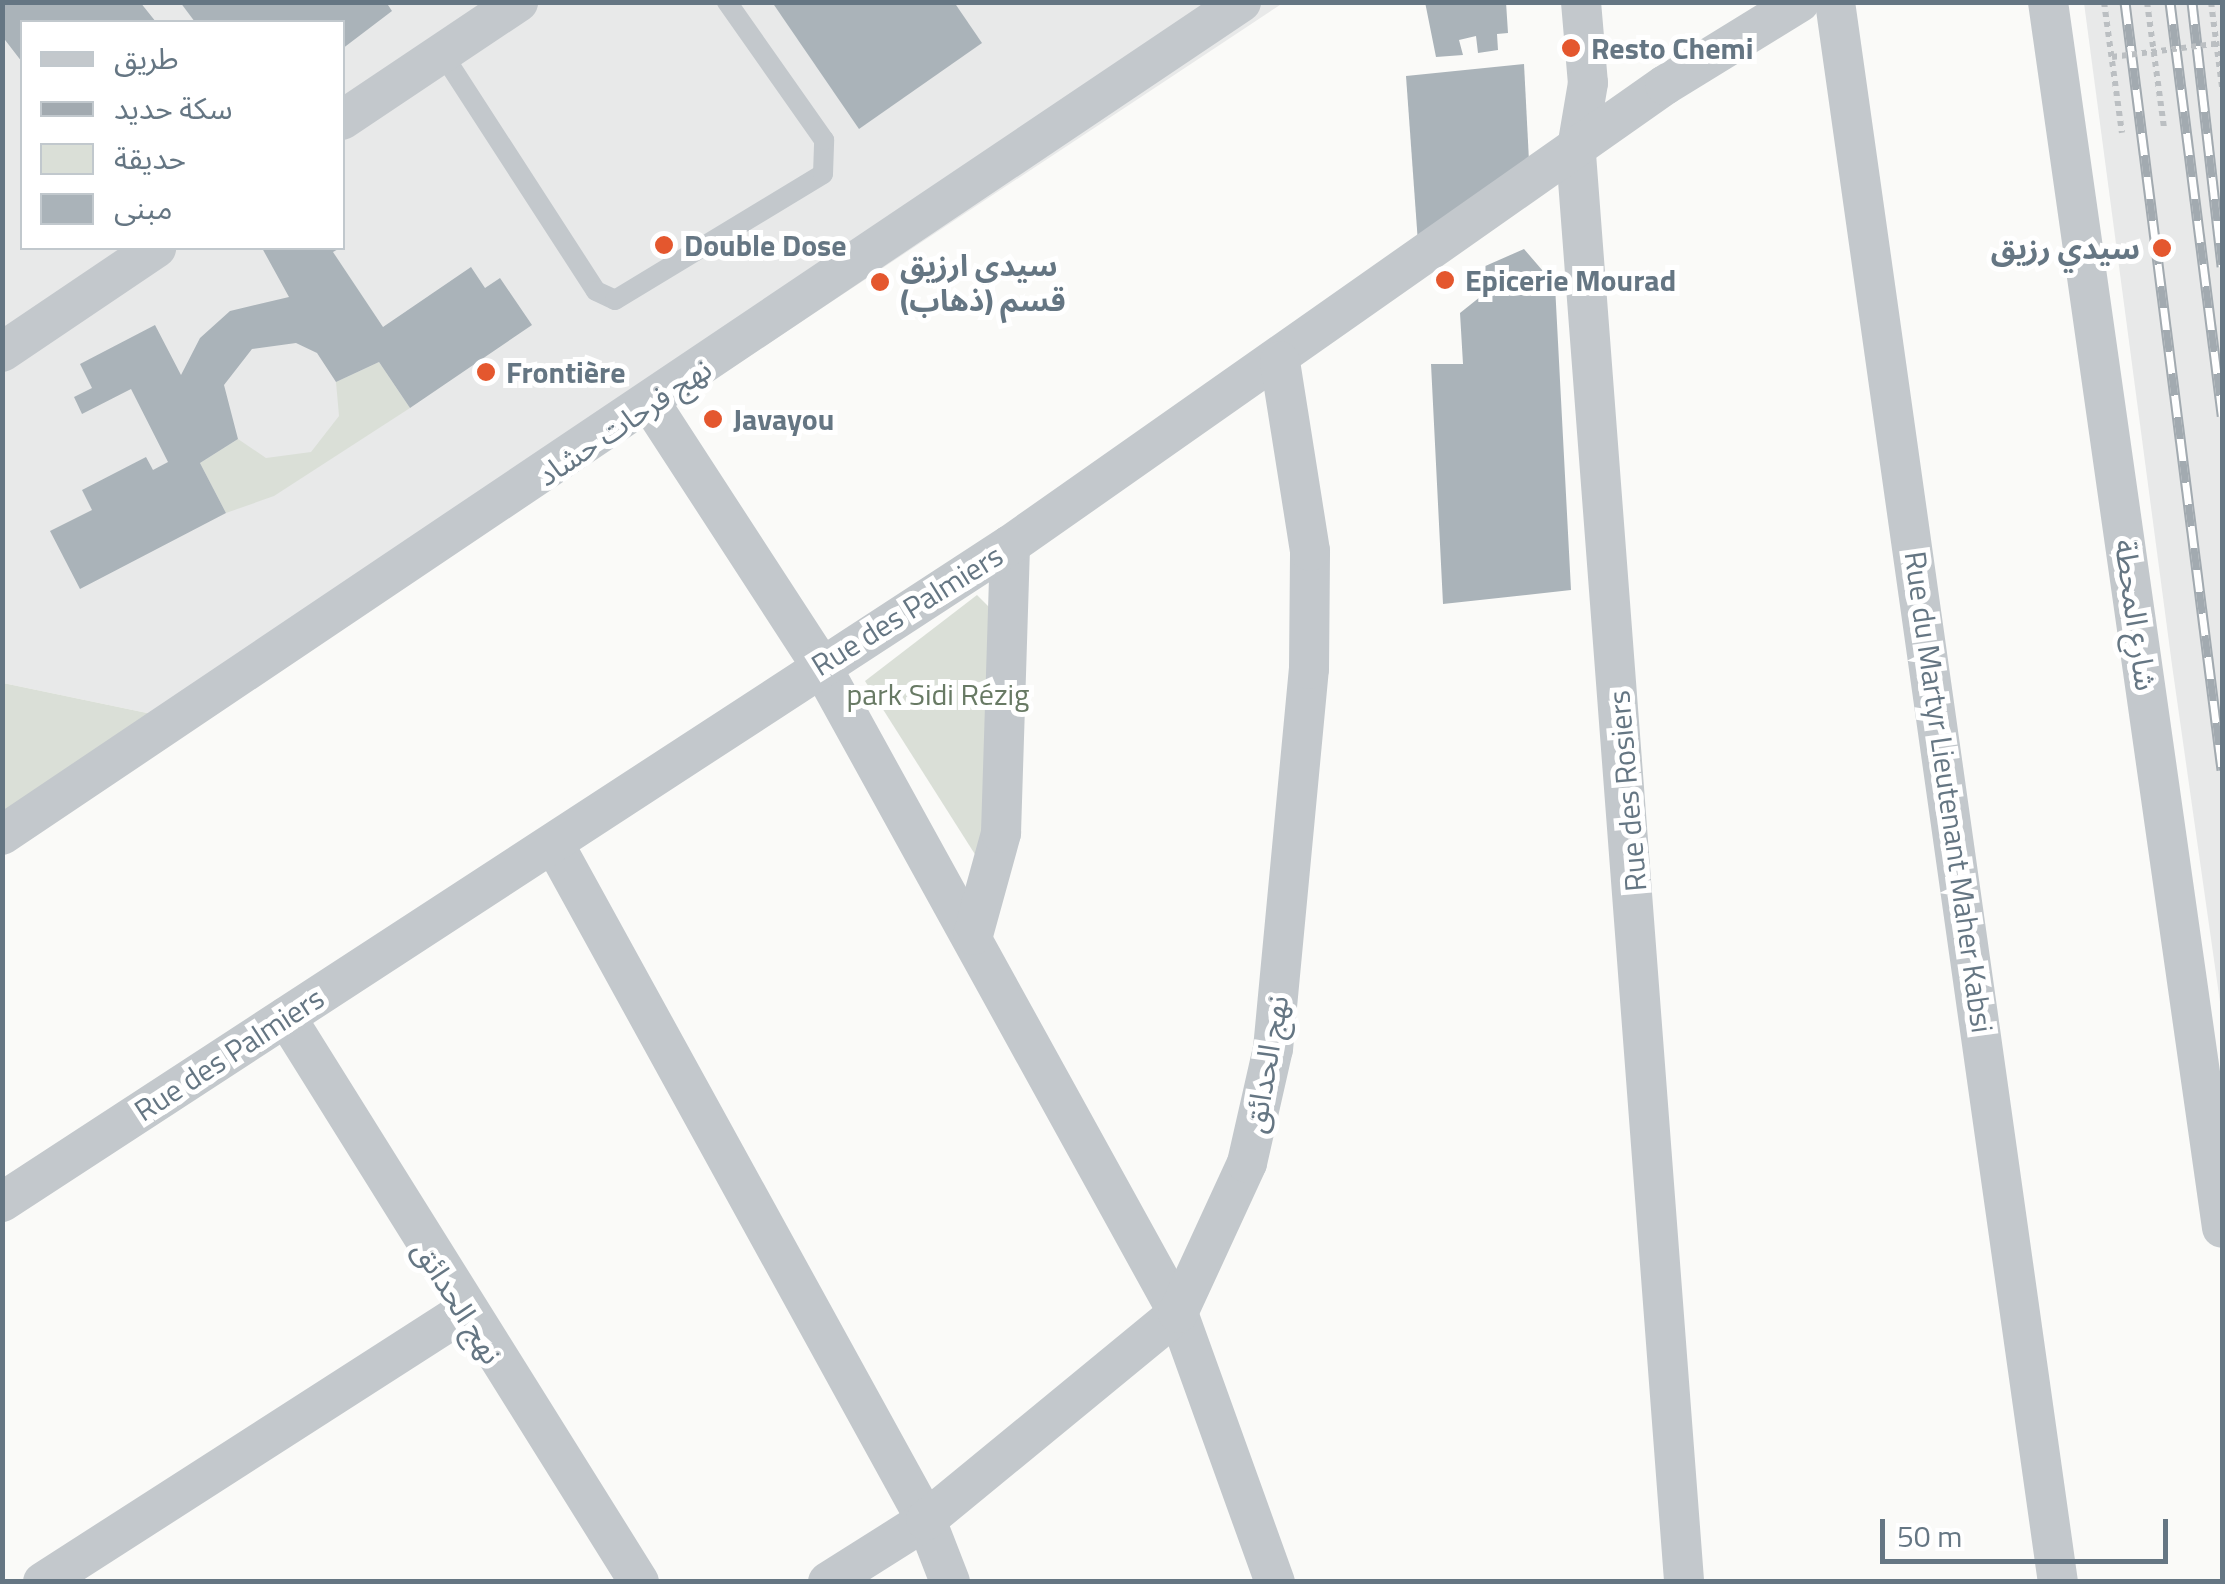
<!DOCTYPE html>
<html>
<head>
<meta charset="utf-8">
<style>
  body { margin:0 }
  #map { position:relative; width:2225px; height:1584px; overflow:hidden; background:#fafaf8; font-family:"Titillium Web","Noto Sans Arabic",sans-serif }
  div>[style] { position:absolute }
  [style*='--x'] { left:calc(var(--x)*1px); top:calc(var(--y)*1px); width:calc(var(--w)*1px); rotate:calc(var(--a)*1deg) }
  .built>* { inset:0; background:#e8e9e9 }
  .green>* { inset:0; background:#dadfd7 }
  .building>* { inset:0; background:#aab3b9 }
  .path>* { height:6px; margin-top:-3px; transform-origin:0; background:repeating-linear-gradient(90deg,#bbbfc2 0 5px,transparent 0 10px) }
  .lane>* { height:20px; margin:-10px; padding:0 10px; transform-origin:10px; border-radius:10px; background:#c3c8cc }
  .street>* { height:40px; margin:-20px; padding:0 20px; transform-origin:20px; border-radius:20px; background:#c3c8cc }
  .rail>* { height:11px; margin-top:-5.5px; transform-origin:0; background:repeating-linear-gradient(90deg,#fff 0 22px,#a2aab0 0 44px); box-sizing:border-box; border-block:2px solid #a2aab0 }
  .path-bridge>* { height:6px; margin-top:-3px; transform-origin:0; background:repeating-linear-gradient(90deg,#bbbfc2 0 5px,transparent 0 10px) }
  .dots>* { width:28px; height:28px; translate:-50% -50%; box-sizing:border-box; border:5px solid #fff; border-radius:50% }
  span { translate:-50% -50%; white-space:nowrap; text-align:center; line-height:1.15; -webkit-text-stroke:10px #fff; paint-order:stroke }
  .poi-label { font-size:30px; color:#657683; font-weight:700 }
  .left { translate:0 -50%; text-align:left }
  .right { translate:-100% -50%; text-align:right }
  .street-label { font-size:30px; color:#657683 }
  .park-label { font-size:30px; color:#687a64 }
  .frame { position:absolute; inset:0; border:5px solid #657683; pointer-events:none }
  .legend { position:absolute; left:20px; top:20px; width:325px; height:230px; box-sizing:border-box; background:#fff; border:2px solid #c1c8cd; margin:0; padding:12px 18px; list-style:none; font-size:30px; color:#657683 }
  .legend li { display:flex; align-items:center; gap:20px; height:50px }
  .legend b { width:50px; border:2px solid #c1c8cd }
  .scale { position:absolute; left:1880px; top:1519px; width:288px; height:45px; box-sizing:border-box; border:5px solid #657683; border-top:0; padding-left:12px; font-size:30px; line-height:35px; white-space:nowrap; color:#657683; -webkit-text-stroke:8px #fff; paint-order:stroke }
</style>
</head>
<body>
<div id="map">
  <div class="built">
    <i style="clip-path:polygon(evenodd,3px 3px,1283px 3px,195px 723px,3px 683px,3px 3px,22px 22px,342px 22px,342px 248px,22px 248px,22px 22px)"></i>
    <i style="clip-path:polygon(2084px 3px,2222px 3px,2222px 1016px,2172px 665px)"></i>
  </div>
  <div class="green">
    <i style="clip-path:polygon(379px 362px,410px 408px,274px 496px,226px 513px,200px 463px,238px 439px,266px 458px,311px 452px,339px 416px,336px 382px)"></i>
    <i style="clip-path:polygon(977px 595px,996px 614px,983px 867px,865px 681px)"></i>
    <i style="clip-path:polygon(3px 683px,195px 723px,3px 854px)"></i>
  </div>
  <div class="building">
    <i style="clip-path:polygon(2px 2px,140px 2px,156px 22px,22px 22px,22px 62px,2px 36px)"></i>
    <i style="clip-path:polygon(180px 2px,386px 2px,392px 11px,342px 49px,342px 22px,195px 22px)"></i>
    <i style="clip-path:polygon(772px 2px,954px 2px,982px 43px,859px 129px)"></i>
    <i style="clip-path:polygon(1425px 2px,1506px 2px,1508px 33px,1497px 34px,1498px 50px,1478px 53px,1476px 36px,1459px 40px,1463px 55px,1436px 57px)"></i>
    <i style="clip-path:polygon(1524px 64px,1529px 161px,1418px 243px,1406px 76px)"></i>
    <i style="clip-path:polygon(262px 248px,340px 248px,333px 252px,383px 327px,471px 267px,485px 288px,500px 278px,532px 325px,410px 408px,379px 362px,336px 382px,317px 353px,296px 343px,252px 349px,224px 385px,238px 439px,200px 463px,226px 513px,80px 589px,50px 531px,92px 510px,82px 490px,146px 457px,153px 470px,168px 462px,131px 389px,82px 414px,74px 397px,92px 388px,80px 364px,155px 325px,181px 375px,200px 338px,230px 311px,289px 297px)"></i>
    <i style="clip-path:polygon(1524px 249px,1555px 285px,1571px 590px,1443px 604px,1431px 364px,1463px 364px,1460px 313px,1480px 297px,1474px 271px)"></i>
  </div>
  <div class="path">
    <i style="--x:2104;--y:2;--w:132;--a:82.2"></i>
    <i style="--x:2147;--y:2;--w:127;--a:82.3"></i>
    <i style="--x:2211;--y:2;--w:86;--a:82.6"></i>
  </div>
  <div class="lane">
    <i style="--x:442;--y:53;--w:283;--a:57.1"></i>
    <i style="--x:596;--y:291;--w:21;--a:25"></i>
    <i style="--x:615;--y:300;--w:243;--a:-31.2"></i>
    <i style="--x:823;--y:174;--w:34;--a:-88"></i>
    <i style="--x:824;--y:140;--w:169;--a:-125.1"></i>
  </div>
  <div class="street">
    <i style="--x:1581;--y:2;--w:81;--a:85.1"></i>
    <i style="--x:1588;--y:83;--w:72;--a:99.6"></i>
    <i style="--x:1576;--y:154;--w:1432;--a:85.67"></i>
    <i style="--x:1835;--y:2;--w:1596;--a:81.97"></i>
    <i style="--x:2048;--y:2;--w:1238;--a:81.92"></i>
    <i style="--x:342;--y:120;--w:212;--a:-33.8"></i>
    <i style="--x:2;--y:352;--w:186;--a:-34"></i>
    <i style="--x:651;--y:404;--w:310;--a:57"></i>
    <i style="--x:820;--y:664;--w:741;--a:61.12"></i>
    <i style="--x:1178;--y:1313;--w:286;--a:70.2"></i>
    <i style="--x:2;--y:835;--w:1493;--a:-33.91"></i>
    <i style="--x:554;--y:844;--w:772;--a:61.18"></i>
    <i style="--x:926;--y:1520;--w:66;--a:68.8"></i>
    <i style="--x:973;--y:935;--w:106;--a:-74.6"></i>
    <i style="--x:1001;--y:833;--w:288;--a:-88.2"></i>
    <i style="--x:286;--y:1017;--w:666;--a:58"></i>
    <i style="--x:2;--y:1202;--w:1203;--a:-33.1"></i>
    <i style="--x:1010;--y:545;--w:800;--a:-35.08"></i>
    <i style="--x:1665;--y:85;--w:158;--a:-31.6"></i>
    <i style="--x:43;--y:1582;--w:499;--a:-32.7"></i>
    <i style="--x:828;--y:1582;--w:116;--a:-32.3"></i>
    <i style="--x:926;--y:1520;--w:326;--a:-39.4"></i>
    <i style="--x:1178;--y:1313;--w:165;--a:-65.3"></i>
    <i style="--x:1247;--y:1163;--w:117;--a:-77.2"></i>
    <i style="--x:1273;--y:1049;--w:382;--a:-84.6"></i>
    <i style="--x:1309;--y:669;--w:118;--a:-89.5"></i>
    <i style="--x:1310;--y:551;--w:192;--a:-99"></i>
  </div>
  <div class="rail">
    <i style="--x:2125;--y:2;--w:774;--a:82.8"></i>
    <i style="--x:2170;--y:2;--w:417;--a:82.8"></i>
    <i style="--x:2192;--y:2;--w:266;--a:83.5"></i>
  </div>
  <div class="path-bridge">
    <i style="--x:2112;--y:57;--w:111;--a:-7.3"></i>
  </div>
  <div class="dots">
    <i style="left:1571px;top:48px;background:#e4572e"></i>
    <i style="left:664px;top:245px;background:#e4572e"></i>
    <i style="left:2162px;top:248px;background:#e4572e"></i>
    <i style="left:1445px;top:280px;background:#e4572e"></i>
    <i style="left:880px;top:282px;background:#e4572e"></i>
    <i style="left:486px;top:372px;background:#e4572e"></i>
    <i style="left:713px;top:419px;background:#e4572e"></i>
  </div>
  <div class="poi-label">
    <span class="left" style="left:1591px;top:48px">Resto Chemi</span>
    <span class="left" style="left:684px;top:245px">Double Dose</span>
    <span class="right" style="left:2140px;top:248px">سيدي رزيق</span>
    <span class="left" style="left:900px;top:282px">سيدي ارزيق<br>قسم (ذهاب)</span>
    <span class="left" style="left:1465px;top:280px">Epicerie Mourad</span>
    <span class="left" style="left:506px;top:372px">Frontière</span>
    <span class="left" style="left:733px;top:419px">Javayou</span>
  </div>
  <div class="street-label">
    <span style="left:624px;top:422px;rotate:-34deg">نهج فرحات حشاد</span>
    <span style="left:907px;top:610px;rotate:-32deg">Rue des Palmiers</span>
    <span style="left:2136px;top:615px;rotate:82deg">شارع المحطة</span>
    <span style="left:1627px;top:791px;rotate:-95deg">Rue des Rosiers</span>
    <span style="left:1949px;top:792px;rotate:82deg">Rue du Martyr Lieutenant Maher Kabsi</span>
    <span style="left:229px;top:1054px;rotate:-33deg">Rue des Palmiers</span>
    <span style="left:1266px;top:1064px;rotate:-80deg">نهج الحدائق</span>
    <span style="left:458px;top:1302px;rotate:58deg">نهج الحدائق</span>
  </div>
  <div class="park-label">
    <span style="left:938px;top:694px">park Sidi Rézig</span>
  </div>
  <div class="frame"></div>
  <ul class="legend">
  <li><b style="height:12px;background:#c3c8cc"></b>طريق</li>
  <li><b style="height:12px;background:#a2aab0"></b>سكة حديد</li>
  <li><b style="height:28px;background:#dadfd7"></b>حديقة</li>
  <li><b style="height:28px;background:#aab3b9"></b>مبنى</li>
  </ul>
  <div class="scale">50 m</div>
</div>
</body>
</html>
